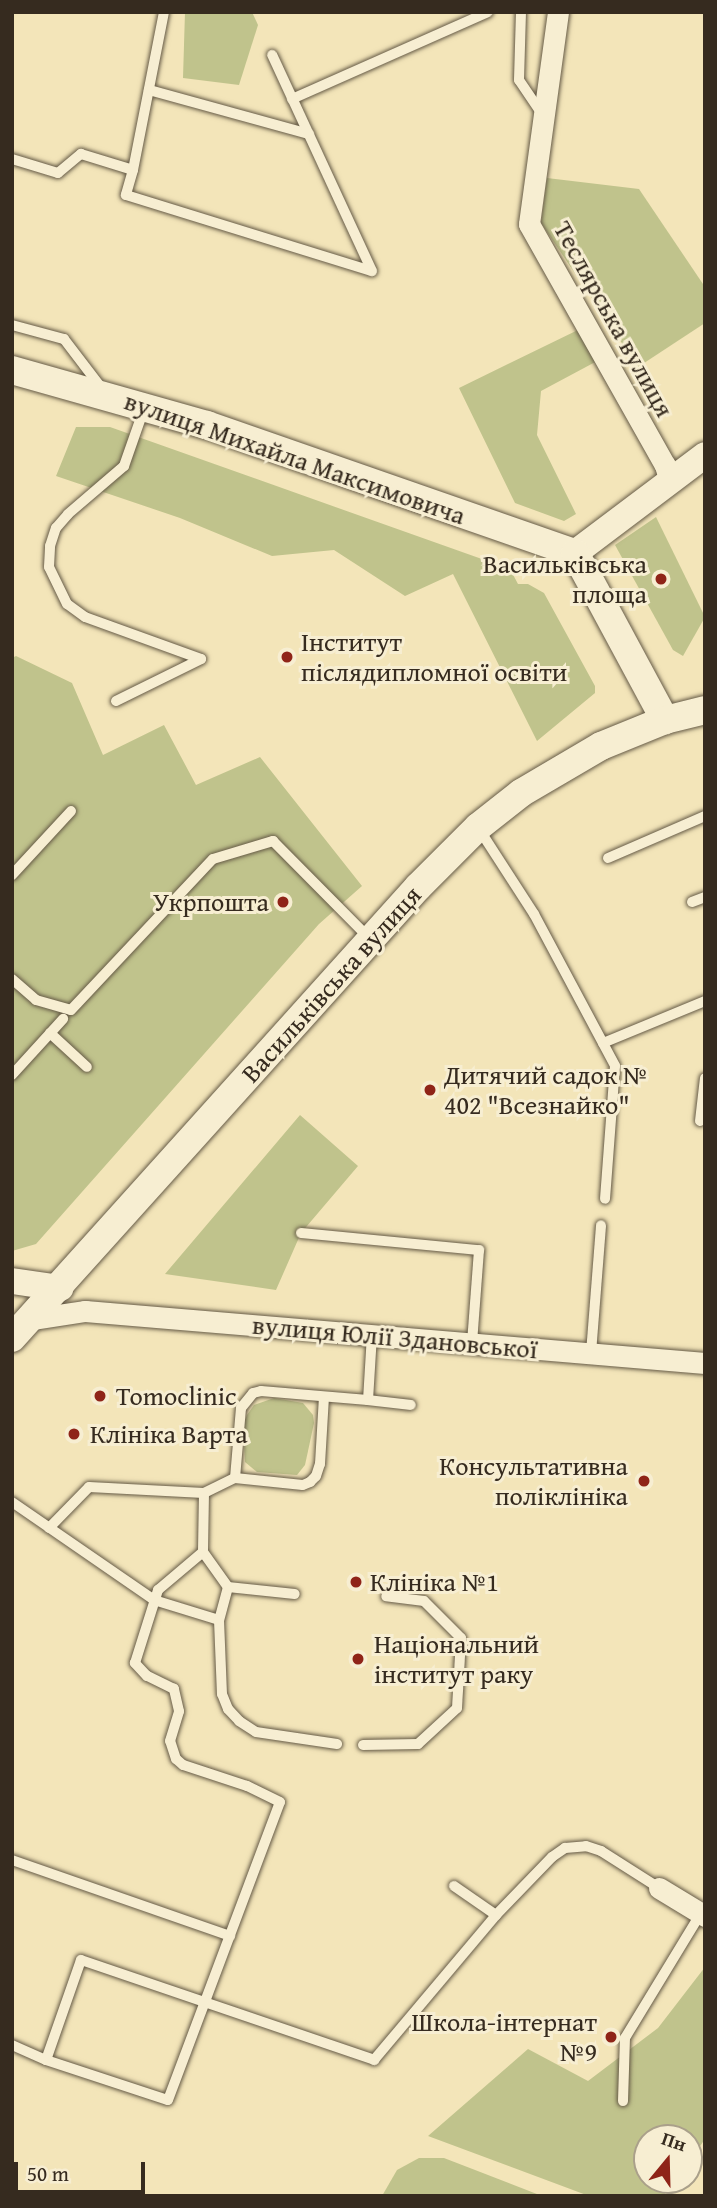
<!DOCTYPE html>
<html>
<head>
<meta charset="utf-8">
<style>
  body { margin:0 }
  #map { position:relative; width:717px; height:2208px; overflow:hidden; background:#f3e5b9; font-family:"Gentium Book Plus",serif }
  div>[style] { position:absolute }
  [style*='--x'] { left:calc(var(--x)*1px); top:calc(var(--y)*1px); width:calc(var(--w)*1px); rotate:calc(var(--a)*1deg) }
  .green>* { inset:0; background:#c0c38c }
  .roads { filter:drop-shadow(0 0 2px #655a46) drop-shadow(0 0 2px #655a46) }
  .service>* { height:10px; margin:-5px; padding:0 5px; transform-origin:5px; border-radius:5px; background:#f7eed2 }
  .minor>* { height:21px; margin:-10.5px; padding:0 10.5px; transform-origin:10.5px; border-radius:10.5px; background:#f7eed2 }
  .tertiary>* { height:26px; margin:-13px; padding:0 13px; transform-origin:13px; border-radius:13px; background:#f7eed2 }
  .secondary>* { height:28px; margin:-14px; padding:0 14px; transform-origin:14px; border-radius:14px; background:#f7eed2 }
  .dots>* { width:19px; height:19px; translate:-50% -50%; box-sizing:border-box; border:4px solid #f7eed2; border-radius:50% }
  span { translate:-50% -50%; white-space:nowrap; text-align:center; line-height:1.15; -webkit-text-stroke:6px #f7eed2; paint-order:stroke }
  .street-label { font-size:26px; color:#362b1f }
  .poi-label { font-size:26px; color:#362b1f }
  .right { translate:-100% -50%; text-align:right }
  .left { translate:0 -50%; text-align:left }
  .frame { position:absolute; inset:0; border:14px solid #362b1f; pointer-events:none }
  .north { position:absolute; left:633px; top:2124px; width:70px; height:70px; box-sizing:border-box; background:#f7eed2; border:2px solid #aaa08a; border-radius:50%; rotate:19deg; font-size:19px; font-weight:700; line-height:28px; text-align:center; color:#362b1f }
  .north::after { content:''; display:block; margin:auto; width:24px; height:32px; background:#8f2418; clip-path:polygon(50% 0,100% 100%,50% 72%,0 100%) }
  .scale { position:absolute; left:14px; top:2162px; width:131px; height:32px; box-sizing:border-box; border:4px solid #362b1f; border-top:0; padding-left:9px; font-size:21px; line-height:24px; white-space:nowrap; color:#362b1f; -webkit-text-stroke:5px #f7eed2; paint-order:stroke }
</style>
</head>
<body>
<div id="map">
  <div class="green">
    <i style="clip-path:polygon(185px 12px,252px 12px,258px 25px,239px 85px,183px 78px)"></i>
    <i style="clip-path:polygon(547px 178px,639px 189px,705px 287px,705px 323px,638px 367px,541px 223px)"></i>
    <i style="clip-path:polygon(582px 328px,599px 360px,541px 391px,537px 435px,576px 514px,564px 521px,515px 503px,459px 388px)"></i>
    <i style="clip-path:polygon(76px 427px,110px 427px,510px 569px,518px 584px,528px 584px,544px 593px,595px 686px,595px 693px,537px 741px,453px 574px,405px 596px,334px 550px,272px 556px,180px 518px,56px 476px)"></i>
    <i style="clip-path:polygon(656px 517px,705px 617px,683px 656px,673px 650px,615px 545px)"></i>
    <i style="clip-path:polygon(16px 656px,72px 683px,103px 755px,164px 725px,196px 785px,260px 757px,362px 886px,319px 924px,36px 1244px,12px 1251px,12px 658px)"></i>
    <i style="clip-path:polygon(300px 1115px,358px 1166px,301px 1233px,276px 1290px,165px 1274px)"></i>
    <i style="clip-path:polygon(274px 1398px,303px 1403px,313px 1415px,314px 1423px,305px 1465px,297px 1475px,257px 1472px,245px 1462px,243px 1425px,247px 1415px,254px 1405px)"></i>
    <i style="clip-path:polygon(705px 1967px,705px 2139px,689px 2162px,689px 2138px,647px 2138px,647px 2180px,675px 2180px,663px 2196px,589px 2196px,428px 2136px,528px 2049px,588px 2081px,658px 2028px)"></i>
    <i style="clip-path:polygon(419px 2158px,444px 2158px,542px 2196px,382px 2196px,397px 2170px)"></i>
  </div>
  <div class="roads">
    <div class="service">
      <i style="--x:521;--y:12;--w:68;--a:91.7"></i>
      <i style="--x:519;--y:80;--w:41;--a:55.9"></i>
      <i style="--x:149;--y:90;--w:166;--a:15.4"></i>
      <i style="--x:292;--y:99;--w:214;--a:-23.9"></i>
      <i style="--x:12;--y:159;--w:48;--a:16.9"></i>
      <i style="--x:58;--y:173;--w:30;--a:-40"></i>
      <i style="--x:81;--y:154;--w:54;--a:17.1"></i>
      <i style="--x:133;--y:170;--w:161;--a:-78.9"></i>
      <i style="--x:133;--y:170;--w:26;--a:106"></i>
      <i style="--x:126;--y:195;--w:257;--a:17.2"></i>
      <i style="--x:372;--y:271;--w:238;--a:-114.8"></i>
      <i style="--x:12;--y:325;--w:54;--a:15.1"></i>
      <i style="--x:64;--y:339;--w:64;--a:52.6"></i>
      <i style="--x:116;--y:701;--w:95;--a:-26.3"></i>
      <i style="--x:201;--y:659;--w:123;--a:-160.1"></i>
      <i style="--x:85;--y:617;--w:22;--a:-144"></i>
      <i style="--x:67;--y:604;--w:41;--a:-115.9"></i>
      <i style="--x:49;--y:567;--w:21;--a:-87"></i>
      <i style="--x:50;--y:546;--w:19;--a:-72"></i>
      <i style="--x:56;--y:528;--w:18;--a:-49"></i>
      <i style="--x:68;--y:514;--w:74;--a:-40.6"></i>
      <i style="--x:124;--y:466;--w:60;--a:-70.7"></i>
      <i style="--x:479;--y:829;--w:101;--a:57.1"></i>
      <i style="--x:534;--y:914;--w:172;--a:61.9"></i>
      <i style="--x:615;--y:1066;--w:133;--a:94.3"></i>
      <i style="--x:608;--y:858;--w:106;--a:-23.4"></i>
      <i style="--x:12;--y:875;--w:87;--a:-47.3"></i>
      <i style="--x:692;--y:902;--w:14;--a:-21"></i>
      <i style="--x:12;--y:979;--w:32;--a:41"></i>
      <i style="--x:36;--y:1000;--w:36;--a:16"></i>
      <i style="--x:71;--y:1010;--w:207;--a:-46.8"></i>
      <i style="--x:213;--y:859;--w:63;--a:-16.7"></i>
      <i style="--x:273;--y:841;--w:138;--a:45.3"></i>
      <i style="--x:50;--y:1033;--w:50;--a:42.6"></i>
      <i style="--x:603;--y:1043;--w:110;--a:-22.4"></i>
      <i style="--x:12;--y:1075;--w:76;--a:-47.7"></i>
      <i style="--x:700;--y:1121;--w:43;--a:-83.4"></i>
      <i style="--x:301;--y:1233;--w:179;--a:5.5"></i>
      <i style="--x:479;--y:1250;--w:93;--a:94.3"></i>
      <i style="--x:591;--y:1353;--w:128;--a:-85.5"></i>
      <i style="--x:368;--y:1400;--w:43;--a:6.6"></i>
      <i style="--x:235;--y:1478;--w:68;--a:5.9"></i>
      <i style="--x:303;--y:1485;--w:8;--a:-23"></i>
      <i style="--x:310;--y:1482;--w:8;--a:-45"></i>
      <i style="--x:316;--y:1476;--w:13;--a:-72"></i>
      <i style="--x:320;--y:1464;--w:67;--a:-86.6"></i>
      <i style="--x:204;--y:1493;--w:59;--a:91"></i>
      <i style="--x:203;--y:1552;--w:43;--a:54.5"></i>
      <i style="--x:228;--y:1587;--w:67;--a:6"></i>
      <i style="--x:12;--y:1502;--w:173;--a:34.6"></i>
      <i style="--x:154;--y:1600;--w:68;--a:17.1"></i>
      <i style="--x:49;--y:1528;--w:57;--a:-45.7"></i>
      <i style="--x:89;--y:1487;--w:115;--a:3"></i>
      <i style="--x:204;--y:1493;--w:34;--a:-26"></i>
      <i style="--x:235;--y:1478;--w:70;--a:-85.1"></i>
      <i style="--x:241;--y:1408;--w:19;--a:-51"></i>
      <i style="--x:253;--y:1393;--w:8;--a:-14"></i>
      <i style="--x:261;--y:1391;--w:107;--a:4.8"></i>
      <i style="--x:368;--y:1400;--w:65;--a:-86.5"></i>
      <i style="--x:228;--y:1587;--w:34;--a:105"></i>
      <i style="--x:219;--y:1620;--w:74;--a:87.7"></i>
      <i style="--x:222;--y:1694;--w:16;--a:68"></i>
      <i style="--x:228;--y:1709;--w:16;--a:47"></i>
      <i style="--x:239;--y:1721;--w:20;--a:33"></i>
      <i style="--x:256;--y:1732;--w:82;--a:8.4"></i>
      <i style="--x:363;--y:1745;--w:55;--a:-1"></i>
      <i style="--x:418;--y:1744;--w:53;--a:-42.7"></i>
      <i style="--x:457;--y:1708;--w:70;--a:-86.7"></i>
      <i style="--x:461;--y:1638;--w:52;--a:-135"></i>
      <i style="--x:424;--y:1601;--w:38;--a:-173"></i>
      <i style="--x:12;--y:1860;--w:231;--a:19.2"></i>
      <i style="--x:454;--y:1886;--w:51;--a:34.6"></i>
      <i style="--x:12;--y:2045;--w:37;--a:24"></i>
      <i style="--x:46;--y:2060;--w:128;--a:18.2"></i>
      <i style="--x:168;--y:2100;--w:318;--a:-69.4"></i>
      <i style="--x:280;--y:1802;--w:37;--a:-154"></i>
      <i style="--x:247;--y:1786;--w:67;--a:-161.8"></i>
      <i style="--x:183;--y:1765;--w:9;--a:-139"></i>
      <i style="--x:176;--y:1759;--w:19;--a:-108"></i>
      <i style="--x:170;--y:1741;--w:31;--a:-73"></i>
      <i style="--x:179;--y:1711;--w:23;--a:-103"></i>
      <i style="--x:174;--y:1689;--w:30;--a:-154"></i>
      <i style="--x:147;--y:1676;--w:18;--a:-133"></i>
      <i style="--x:135;--y:1663;--w:77;--a:-72.5"></i>
      <i style="--x:158;--y:1590;--w:59;--a:-40.2"></i>
      <i style="--x:46;--y:2060;--w:106;--a:-70.7"></i>
      <i style="--x:81;--y:1960;--w:310;--a:18.8"></i>
      <i style="--x:374;--y:2060;--w:189;--a:-49.9"></i>
      <i style="--x:496;--y:1915;--w:81;--a:-46"></i>
      <i style="--x:552;--y:1857;--w:16;--a:-35"></i>
      <i style="--x:565;--y:1848;--w:21;--a:-5"></i>
      <i style="--x:586;--y:1846;--w:16;--a:18"></i>
      <i style="--x:601;--y:1851;--w:69;--a:32.5"></i>
      <i style="--x:623;--y:2101;--w:63;--a:-88.2"></i>
      <i style="--x:625;--y:2038;--w:146;--a:-58.7"></i>
    </div>
    <div class="minor">
      <i style="--x:558;--y:12;--w:214;--a:97.8"></i>
      <i style="--x:529;--y:224;--w:277;--a:60.6"></i>
      <i style="--x:665;--y:465;--w:18;--a:74"></i>
      <i style="--x:32;--y:1319;--w:54;--a:-8.6"></i>
      <i style="--x:85;--y:1311;--w:622;--a:4.79"></i>
      <i style="--x:659;--y:1888;--w:54;--a:31.3"></i>
    </div>
    <div class="tertiary">
      <i style="--x:575;--y:553;--w:163;--a:-37"></i>
      <i style="--x:12;--y:1281;--w:49;--a:8.3"></i>
    </div>
    <div class="secondary">
      <i style="--x:12;--y:370;--w:203;--a:15.8"></i>
      <i style="--x:207;--y:425;--w:390;--a:19.2"></i>
      <i style="--x:575;--y:553;--w:190;--a:61.7"></i>
      <i style="--x:12;--y:1338;--w:607;--a:-48.01"></i>
      <i style="--x:418;--y:887;--w:85;--a:-45"></i>
      <i style="--x:478;--y:827;--w:55;--a:-38.3"></i>
      <i style="--x:521;--y:793;--w:93;--a:-30.4"></i>
      <i style="--x:601;--y:746;--w:69;--a:-22.1"></i>
      <i style="--x:665;--y:720;--w:41;--a:-14"></i>
    </div>
  </div>
  <div class="dots">
    <i style="left:661px;top:579px;background:#8f2418"></i>
    <i style="left:287px;top:657px;background:#8f2418"></i>
    <i style="left:283px;top:902px;background:#8f2418"></i>
    <i style="left:430px;top:1090px;background:#8f2418"></i>
    <i style="left:100px;top:1396px;background:#8f2418"></i>
    <i style="left:74px;top:1434px;background:#8f2418"></i>
    <i style="left:644px;top:1481px;background:#8f2418"></i>
    <i style="left:356px;top:1582px;background:#8f2418"></i>
    <i style="left:358px;top:1659px;background:#8f2418"></i>
    <i style="left:611px;top:2037px;background:#8f2418"></i>
  </div>
  <div class="street-label">
    <span style="left:614px;top:319px;rotate:61deg">Теслярська вулиця</span>
    <span style="left:295px;top:458px;rotate:19deg">вулиця Михайла Максимовича</span>
    <span style="left:331px;top:984px;rotate:-48deg">Васильківська вулиця</span>
    <span style="left:395px;top:1337px;rotate:5deg">вулиця Юлії Здановської</span>
  </div>
  <div class="poi-label">
    <span class="right" style="left:647px;top:579px">Васильківська<br>площа</span>
    <span class="left" style="left:301px;top:657px">Інститут<br>післядипломної освіти</span>
    <span class="right" style="left:269px;top:902px">Укрпошта</span>
    <span class="left" style="left:444px;top:1090px">Дитячий садок №<br>402 "Всезнайко"</span>
    <span class="left" style="left:116px;top:1396px">Tomoclinic</span>
    <span class="left" style="left:90px;top:1434px">Клініка Варта</span>
    <span class="right" style="left:628px;top:1481px">Консультативна<br>поліклініка</span>
    <span class="left" style="left:370px;top:1582px">Клініка №1</span>
    <span class="left" style="left:374px;top:1659px">Національний<br>інститут раку</span>
    <span class="right" style="left:597px;top:2037px">Школа-інтернат<br>№9</span>
  </div>
  <div class="frame"></div>
  <div class="north">Пн</div>
  <div class="scale">50 m</div>
</div>
</body>
</html>
